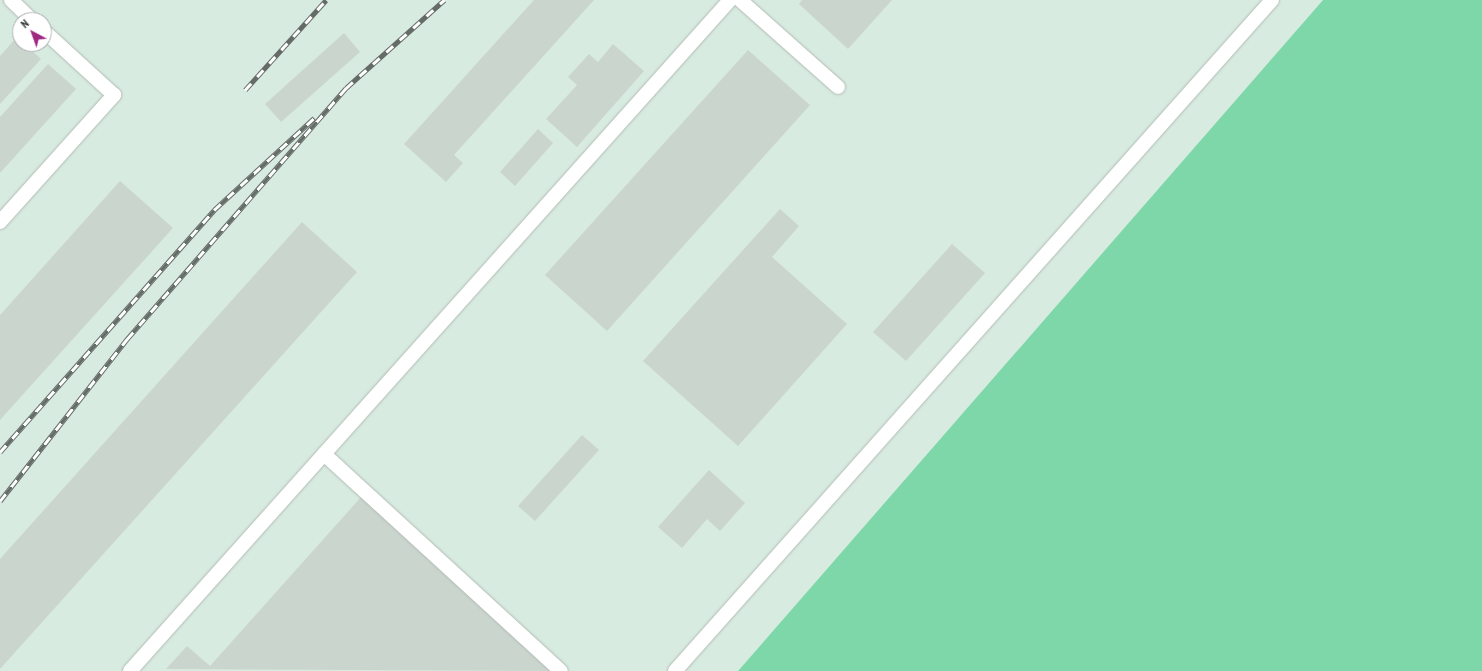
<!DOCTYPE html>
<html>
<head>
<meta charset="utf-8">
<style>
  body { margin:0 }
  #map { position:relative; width:1482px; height:671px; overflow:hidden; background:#ebf6ef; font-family:"PT Sans Narrow",sans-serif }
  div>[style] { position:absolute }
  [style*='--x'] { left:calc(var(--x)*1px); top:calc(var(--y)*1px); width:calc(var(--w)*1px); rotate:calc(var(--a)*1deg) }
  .built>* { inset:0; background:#d8ebe0 }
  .forest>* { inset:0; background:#7dd7a8 }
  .building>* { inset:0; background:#cad5ce }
  .roads { filter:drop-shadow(0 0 1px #b1bcb5) drop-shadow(0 0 1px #b1bcb5) }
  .service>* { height:14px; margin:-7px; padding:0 7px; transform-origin:7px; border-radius:7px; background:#fff }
  .rail>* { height:4.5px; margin-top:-2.25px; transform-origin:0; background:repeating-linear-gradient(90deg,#fff 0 9px,#656c67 0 18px); box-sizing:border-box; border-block:1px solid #656c67 }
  span { translate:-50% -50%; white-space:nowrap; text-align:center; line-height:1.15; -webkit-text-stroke:4px #fff; paint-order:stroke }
  .north { position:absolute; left:12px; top:12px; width:40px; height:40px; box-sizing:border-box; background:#fff; border:1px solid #aaacab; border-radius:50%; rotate:319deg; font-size:11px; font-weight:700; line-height:16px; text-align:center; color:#2a2f2c }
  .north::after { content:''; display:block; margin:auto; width:14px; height:18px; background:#9f2881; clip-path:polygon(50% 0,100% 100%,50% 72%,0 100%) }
</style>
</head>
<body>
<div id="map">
  <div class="built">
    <i style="clip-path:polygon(evenodd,0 0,1323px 0,738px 671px,0 671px,0 0,20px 20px,44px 20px,44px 44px,20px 44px,20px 20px)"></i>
  </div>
  <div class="forest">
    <i style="clip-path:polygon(1323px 0,1482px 0,1482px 671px,738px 671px)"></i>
  </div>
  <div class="building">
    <i style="clip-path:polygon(534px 0,594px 0,454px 155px,463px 163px,446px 182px,404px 144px)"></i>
    <i style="clip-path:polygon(802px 0,892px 0,848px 49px,799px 4px)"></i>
    <i style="clip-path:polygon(344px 33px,360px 52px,281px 122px,265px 104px)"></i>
    <i style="clip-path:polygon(17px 37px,41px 59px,0 104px,0 56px)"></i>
    <i style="clip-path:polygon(613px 44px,644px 71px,577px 147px,546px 119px,577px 85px,568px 77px,589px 54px,598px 62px)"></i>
    <i style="clip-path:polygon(748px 50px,810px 105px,607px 331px,545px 275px)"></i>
    <i style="clip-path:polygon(48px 64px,76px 89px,0 173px,0 117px)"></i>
    <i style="clip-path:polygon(538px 129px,553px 143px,515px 186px,500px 172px)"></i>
    <i style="clip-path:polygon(120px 181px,173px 228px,0 420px,0 315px)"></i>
    <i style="clip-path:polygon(780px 209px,799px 226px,772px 257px,847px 324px,738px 446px,643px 361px)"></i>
    <i style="clip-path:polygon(302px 222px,357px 272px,0 669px,0 559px)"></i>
    <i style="clip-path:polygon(952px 244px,985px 273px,906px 361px,873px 332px)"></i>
    <i style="clip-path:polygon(582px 435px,599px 450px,535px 521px,518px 506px)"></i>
    <i style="clip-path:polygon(709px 470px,745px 503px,720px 531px,707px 519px,682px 548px,658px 527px)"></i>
    <i style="clip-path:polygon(362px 496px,557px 671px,166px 669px,187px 646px,210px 666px)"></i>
  </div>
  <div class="roads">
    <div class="service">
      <i style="--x:11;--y:0;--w:29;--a:44"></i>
      <i style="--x:740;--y:0;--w:131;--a:41.6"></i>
      <i style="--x:0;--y:222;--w:171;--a:-48.1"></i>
      <i style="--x:114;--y:95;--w:95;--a:-137.6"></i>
      <i style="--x:324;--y:454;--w:321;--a:42.5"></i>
      <i style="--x:130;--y:671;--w:900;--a:-48.2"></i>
      <i style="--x:675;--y:671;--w:898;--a:-48.34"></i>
    </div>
  </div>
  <div class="rail">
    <i style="--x:245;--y:90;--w:121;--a:-48"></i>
    <i style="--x:0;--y:452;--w:323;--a:-48.5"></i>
    <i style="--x:214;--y:210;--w:136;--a:-42.6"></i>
    <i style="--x:0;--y:501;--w:206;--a:-51.9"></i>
    <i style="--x:127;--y:339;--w:333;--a:-48.9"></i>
    <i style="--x:346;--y:88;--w:132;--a:-41.9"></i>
  </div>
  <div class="north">N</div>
</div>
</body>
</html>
